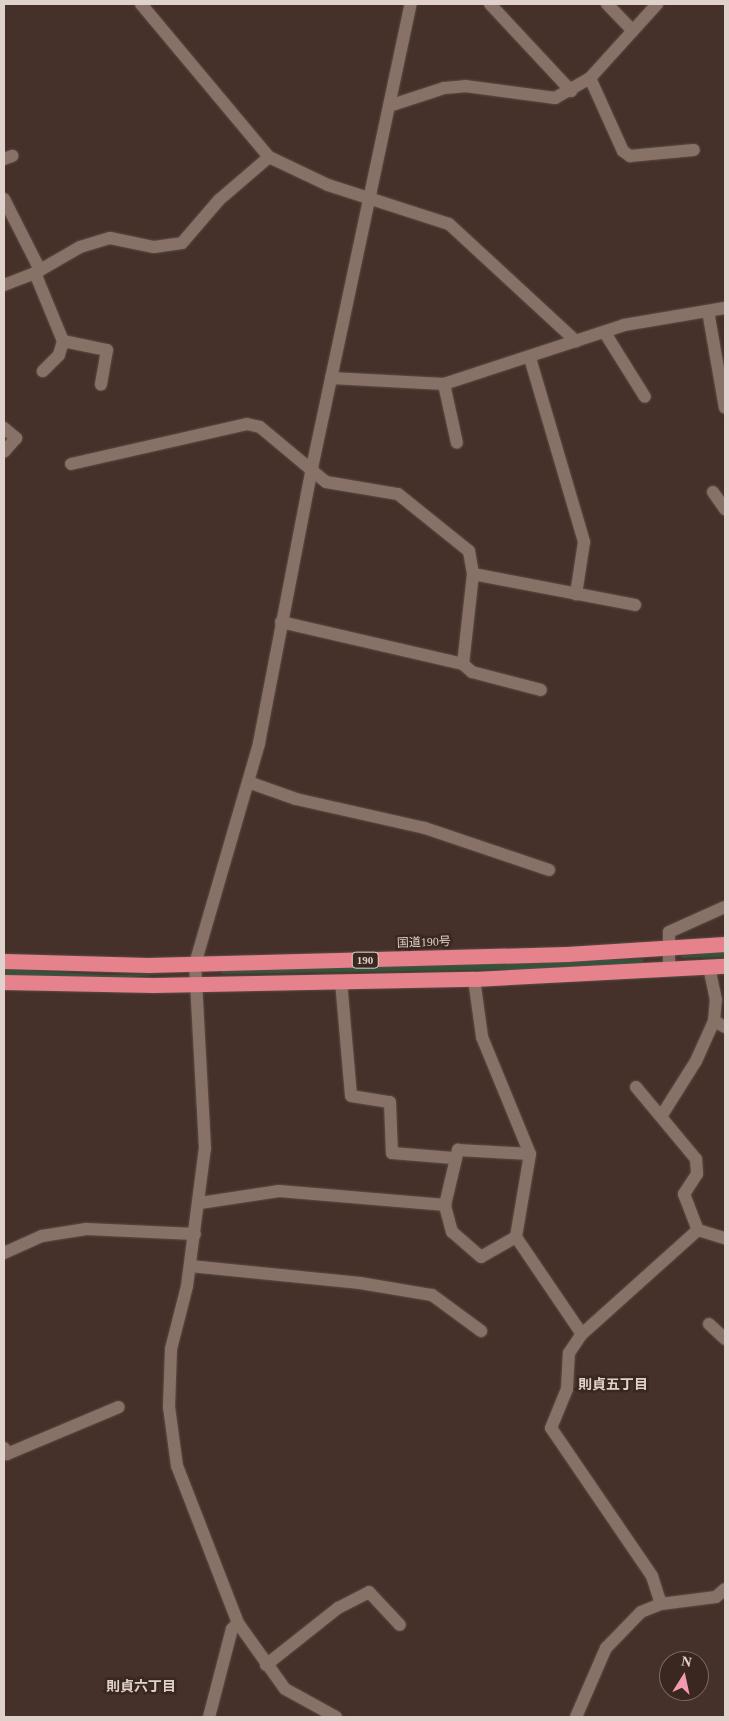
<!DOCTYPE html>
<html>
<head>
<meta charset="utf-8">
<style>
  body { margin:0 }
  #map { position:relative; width:729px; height:1721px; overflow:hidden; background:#453129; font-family:"Times New Roman","Noto Sans JP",serif }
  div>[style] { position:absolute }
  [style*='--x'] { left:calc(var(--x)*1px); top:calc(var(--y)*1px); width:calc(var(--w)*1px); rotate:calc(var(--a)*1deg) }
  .green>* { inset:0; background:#2f543a }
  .roads { filter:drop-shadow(0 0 1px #5d4d46) drop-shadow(0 0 1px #5d4d46) }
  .minor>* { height:12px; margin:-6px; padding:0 6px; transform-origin:6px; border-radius:6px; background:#887268 }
  .highway>* { height:15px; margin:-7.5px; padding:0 7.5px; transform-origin:7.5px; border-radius:7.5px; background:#e6828c }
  span { translate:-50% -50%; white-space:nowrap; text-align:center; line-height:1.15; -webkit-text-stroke:5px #3a271f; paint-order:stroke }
  .shield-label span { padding:1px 4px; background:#3a271f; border:1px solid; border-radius:4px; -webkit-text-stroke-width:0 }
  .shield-label { font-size:11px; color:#dfd2cd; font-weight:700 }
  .street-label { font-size:12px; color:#dfd2cd }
  .neighbourhood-label { font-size:14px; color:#dfd2cd; font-weight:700 }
  .frame { position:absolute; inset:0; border:5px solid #dfd2cd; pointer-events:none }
  .north { position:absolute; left:659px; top:1651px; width:50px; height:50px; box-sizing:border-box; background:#3a271f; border:1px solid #7c6b65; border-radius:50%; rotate:10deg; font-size:14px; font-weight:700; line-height:20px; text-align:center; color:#dfd2cd }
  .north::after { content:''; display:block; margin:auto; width:18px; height:22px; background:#f19ab2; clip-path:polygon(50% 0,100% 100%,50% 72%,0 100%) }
</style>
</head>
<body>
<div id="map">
  <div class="green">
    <i style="clip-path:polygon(725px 951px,725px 957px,681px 958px,682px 956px)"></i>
    <i style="clip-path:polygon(643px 959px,644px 964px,586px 968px,222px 974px,222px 970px)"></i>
    <i style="clip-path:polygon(4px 969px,107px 975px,163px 974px,108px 979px,11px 975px,4px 974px)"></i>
  </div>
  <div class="roads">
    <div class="minor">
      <i style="--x:141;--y:4;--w:199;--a:50.1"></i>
      <i style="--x:269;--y:157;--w:65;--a:25.4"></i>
      <i style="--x:328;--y:185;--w:127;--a:17.9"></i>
      <i style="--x:449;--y:224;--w:173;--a:42.7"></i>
      <i style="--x:490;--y:4;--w:119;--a:47"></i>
      <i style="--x:607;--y:4;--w:37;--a:46"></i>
      <i style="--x:590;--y:78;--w:80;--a:65.7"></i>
      <i style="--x:623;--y:151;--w:9;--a:36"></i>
      <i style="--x:630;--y:156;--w:64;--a:-5.4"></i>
      <i style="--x:389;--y:106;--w:58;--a:-18.1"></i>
      <i style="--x:444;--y:88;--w:21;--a:-5"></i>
      <i style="--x:465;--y:86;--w:91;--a:7.6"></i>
      <i style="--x:555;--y:98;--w:40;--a:-29.7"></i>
      <i style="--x:590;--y:78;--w:100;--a:-47.8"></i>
      <i style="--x:4;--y:159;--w:9;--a:-21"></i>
      <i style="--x:4;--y:199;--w:80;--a:63.1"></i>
      <i style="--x:35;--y:273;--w:74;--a:67.6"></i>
      <i style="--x:63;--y:341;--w:15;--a:106"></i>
      <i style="--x:59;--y:355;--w:23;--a:135"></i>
      <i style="--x:4;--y:285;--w:33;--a:-21"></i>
      <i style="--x:35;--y:273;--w:52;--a:-30"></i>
      <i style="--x:80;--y:247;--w:31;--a:-17"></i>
      <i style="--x:110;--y:238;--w:45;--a:11.6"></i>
      <i style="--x:154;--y:247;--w:28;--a:-8"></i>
      <i style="--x:182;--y:243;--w:57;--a:-49.3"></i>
      <i style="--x:219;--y:200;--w:66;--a:-40.7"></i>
      <i style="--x:708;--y:311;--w:98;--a:80.1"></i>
      <i style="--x:605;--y:333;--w:75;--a:58"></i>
      <i style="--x:63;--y:341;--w:45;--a:11.6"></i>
      <i style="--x:107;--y:350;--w:35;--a:100"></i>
      <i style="--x:530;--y:358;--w:192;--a:73.6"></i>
      <i style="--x:584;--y:542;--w:53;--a:98.7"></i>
      <i style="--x:331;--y:378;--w:113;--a:3"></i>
      <i style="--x:444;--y:384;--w:189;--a:-18.1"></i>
      <i style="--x:624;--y:325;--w:102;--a:-9.6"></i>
      <i style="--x:444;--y:384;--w:60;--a:77.6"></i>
      <i style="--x:4;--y:428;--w:16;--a:40"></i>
      <i style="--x:16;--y:438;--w:18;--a:131"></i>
      <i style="--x:71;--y:464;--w:180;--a:-12.8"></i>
      <i style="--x:247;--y:424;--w:13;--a:13"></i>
      <i style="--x:260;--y:427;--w:86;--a:39.8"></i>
      <i style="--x:326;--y:482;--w:73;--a:9.5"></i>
      <i style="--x:398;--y:494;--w:91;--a:38.8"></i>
      <i style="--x:469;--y:551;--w:23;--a:80"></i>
      <i style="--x:473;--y:574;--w:165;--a:10.8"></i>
      <i style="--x:713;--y:492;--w:21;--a:55"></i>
      <i style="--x:473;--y:574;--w:91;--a:96.3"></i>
      <i style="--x:463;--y:664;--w:12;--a:42"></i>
      <i style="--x:472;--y:672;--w:71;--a:14.6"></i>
      <i style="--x:281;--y:622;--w:187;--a:13"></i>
      <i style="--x:248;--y:782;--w:51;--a:19.5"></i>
      <i style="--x:296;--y:799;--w:132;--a:12.7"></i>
      <i style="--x:425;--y:828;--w:131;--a:18.7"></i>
      <i style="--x:669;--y:970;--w:38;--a:-90"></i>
      <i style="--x:669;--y:932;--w:61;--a:-24.1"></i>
      <i style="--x:474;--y:979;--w:59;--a:82.1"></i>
      <i style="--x:482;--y:1037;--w:126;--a:67.7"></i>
      <i style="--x:530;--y:1154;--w:84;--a:99.6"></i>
      <i style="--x:516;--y:1237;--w:117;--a:55.8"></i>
      <i style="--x:341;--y:981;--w:115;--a:85"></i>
      <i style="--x:351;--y:1096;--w:39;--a:9"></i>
      <i style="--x:390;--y:1102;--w:51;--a:87.8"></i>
      <i style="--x:392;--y:1153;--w:61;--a:4.7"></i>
      <i style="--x:714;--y:1021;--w:13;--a:29"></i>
      <i style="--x:636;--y:1087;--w:94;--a:50.2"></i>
      <i style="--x:696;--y:1159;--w:15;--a:86"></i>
      <i style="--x:697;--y:1174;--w:24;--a:123"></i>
      <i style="--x:684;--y:1194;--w:39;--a:69"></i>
      <i style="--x:662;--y:1115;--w:64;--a:-57.8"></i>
      <i style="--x:696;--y:1061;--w:44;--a:-65.8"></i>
      <i style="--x:714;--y:1021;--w:21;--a:-85"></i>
      <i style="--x:716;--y:1000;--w:34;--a:-102"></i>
      <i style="--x:200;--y:1203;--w:80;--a:-8.6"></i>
      <i style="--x:279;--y:1191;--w:167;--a:4.8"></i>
      <i style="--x:516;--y:1237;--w:40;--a:150.3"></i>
      <i style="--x:481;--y:1257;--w:38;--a:-139"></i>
      <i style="--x:452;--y:1232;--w:28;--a:-105"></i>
      <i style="--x:445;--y:1205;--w:57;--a:-76.7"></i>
      <i style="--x:458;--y:1150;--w:72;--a:3.2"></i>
      <i style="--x:4;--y:1253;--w:42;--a:-24.1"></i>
      <i style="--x:42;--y:1236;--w:45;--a:-9"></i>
      <i style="--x:86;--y:1229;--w:109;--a:2.6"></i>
      <i style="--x:190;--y:1266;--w:171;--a:5.7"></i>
      <i style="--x:360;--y:1283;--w:73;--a:9.5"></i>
      <i style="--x:432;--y:1295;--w:61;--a:36.3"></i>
      <i style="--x:709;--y:1324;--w:22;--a:43"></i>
      <i style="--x:4;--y:1448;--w:7;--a:63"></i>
      <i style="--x:7;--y:1454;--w:121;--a:-22.8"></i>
      <i style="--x:661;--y:1604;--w:29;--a:-108"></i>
      <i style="--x:652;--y:1576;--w:179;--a:-124.3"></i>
      <i style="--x:551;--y:1428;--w:42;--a:-67.7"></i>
      <i style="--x:567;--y:1389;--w:36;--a:-87"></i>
      <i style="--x:569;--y:1353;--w:23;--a:-56"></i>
      <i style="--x:582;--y:1334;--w:156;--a:-41.9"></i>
      <i style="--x:698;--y:1230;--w:28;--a:17"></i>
      <i style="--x:266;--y:1665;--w:92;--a:-38.4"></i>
      <i style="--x:338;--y:1608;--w:35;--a:-27"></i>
      <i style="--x:369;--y:1592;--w:45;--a:46.8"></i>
      <i style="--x:209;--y:1717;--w:91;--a:-75.4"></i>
      <i style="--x:232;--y:1629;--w:8;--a:-45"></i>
      <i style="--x:336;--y:1717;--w:58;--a:-151.2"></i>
      <i style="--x:285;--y:1689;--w:81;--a:-125.5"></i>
      <i style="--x:238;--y:1623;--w:168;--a:-111.2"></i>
      <i style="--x:177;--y:1466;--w:60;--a:-97.7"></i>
      <i style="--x:169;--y:1407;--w:58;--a:-88"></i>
      <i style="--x:171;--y:1349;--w:65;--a:-75.7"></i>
      <i style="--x:187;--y:1286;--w:139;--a:-82.6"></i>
      <i style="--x:205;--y:1148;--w:184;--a:-93.1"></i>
      <i style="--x:195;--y:964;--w:230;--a:-73.8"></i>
      <i style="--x:259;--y:743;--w:280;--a:-79.1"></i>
      <i style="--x:312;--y:468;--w:474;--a:-78"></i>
      <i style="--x:576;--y:1717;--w:75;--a:-66.5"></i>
      <i style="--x:606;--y:1648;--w:50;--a:-45.8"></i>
      <i style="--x:641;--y:1612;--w:22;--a:-22"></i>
      <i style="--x:661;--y:1604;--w:55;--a:-7.3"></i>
      <i style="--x:716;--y:1597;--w:12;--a:-42"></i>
    </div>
    <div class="highway">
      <i style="--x:4;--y:961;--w:144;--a:1.6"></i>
      <i style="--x:148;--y:965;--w:419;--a:-1.5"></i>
      <i style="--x:567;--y:954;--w:158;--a:-3.6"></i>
      <i style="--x:4;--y:982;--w:149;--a:1.2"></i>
      <i style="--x:153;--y:985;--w:321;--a:-1.1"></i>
      <i style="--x:474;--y:979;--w:251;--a:-3"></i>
    </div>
  </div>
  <div class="shield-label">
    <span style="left:365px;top:960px">190</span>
  </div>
  <div class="street-label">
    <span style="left:424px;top:943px;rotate:-2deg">国道190号</span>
  </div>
  <div class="neighbourhood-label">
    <span style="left:613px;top:1385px">則貞五丁目</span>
    <span style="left:141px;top:1687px">則貞六丁目</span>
  </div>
  <div class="frame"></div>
  <div class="north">N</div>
</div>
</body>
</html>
